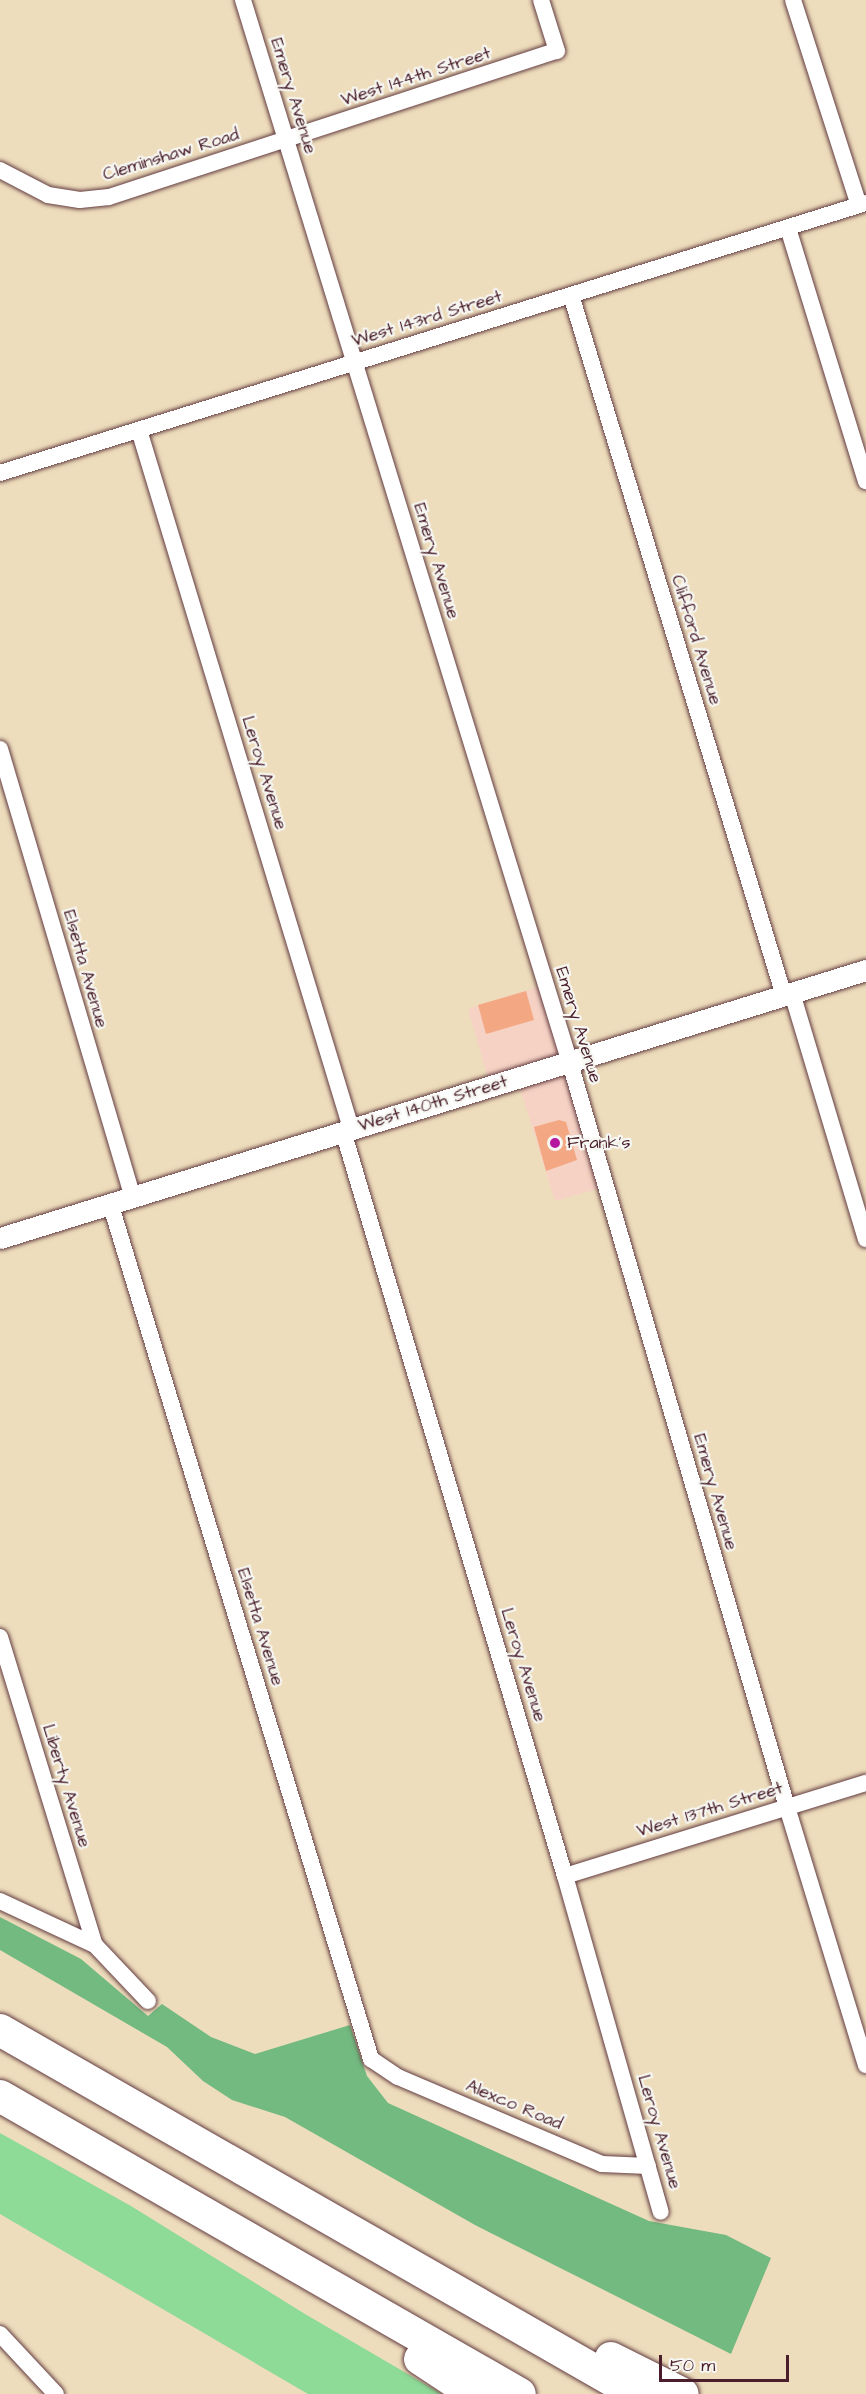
<!DOCTYPE html>
<html>
<head>
<meta charset="utf-8">
<style>
  body { margin:0 }
  #map { position:relative; width:866px; height:2394px; overflow:hidden; background:#eeddbc; font-family:"Architects Daughter",sans-serif }
  div>[style] { position:absolute }
  [style*='--x'] { left:calc(var(--x)*1px); top:calc(var(--y)*1px); width:calc(var(--w)*1px); rotate:calc(var(--a)*1deg) }
  .built>* { inset:0; background:#f6d2c4 }
  .green>* { inset:0; background:#8eda97 }
  .forest>* { inset:0; background:#72ba80 }
  .building>* { inset:0; background:#f4a783 }
  .roads { filter:drop-shadow(0 0 2px #633c41) drop-shadow(0 0 2px #633c41) }
  .minor>* { height:16px; margin:-8px; padding:0 8px; transform-origin:8px; border-radius:8px; background:#fff }
  .tertiary>* { height:21px; margin:-10.5px; padding:0 10.5px; transform-origin:10.5px; border-radius:10.5px; background:#fff }
  .motorway>* { height:32px; margin:-16px; padding:0 16px; transform-origin:16px; border-radius:16px; background:#fff }
  .dots>* { width:16px; height:16px; translate:-50% -50%; box-sizing:border-box; border:3px solid #f6f6f2; border-radius:50% }
  span { translate:-50% -50%; white-space:nowrap; text-align:center; line-height:1.15; -webkit-text-stroke:4.5px #f6f6f2; paint-order:stroke }
  .street-label { font-size:18px; color:#4a1f2b }
  .poi-label { font-size:18px; color:#4a1f2b }
  .left { translate:0 -50%; text-align:left }
  .scale { position:absolute; left:659px; top:2355px; width:130px; height:27px; box-sizing:border-box; border:3px solid #4a1f2b; border-top:0; padding-left:8px; font-size:18px; line-height:21px; white-space:nowrap; color:#4a1f2b; -webkit-text-stroke:4px #f6f6f2; paint-order:stroke }
</style>
</head>
<body>
<div id="map">
  <div class="built">
    <i style="clip-path:polygon(540px 986px,601px 1188px,555px 1201px,519px 1085px,492px 1092px,468px 1009px)"></i>
  </div>
  <div class="green">
    <i style="clip-path:polygon(0 2133px,131px 2206px,305px 2314px,442px 2394px,308px 2394px,0 2214px)"></i>
  </div>
  <div class="forest">
    <i style="clip-path:polygon(0 1917px,81px 1959px,148px 2016px,162px 2004px,211px 2037px,255px 2054px,350px 2025px,367px 2076px,388px 2103px,649px 2221px,726px 2235px,771px 2258px,731px 2354px,475px 2225px,285px 2117px,232px 2100px,203px 2081px,167px 2047px,0 1950px)"></i>
  </div>
  <div class="building">
    <i style="clip-path:polygon(526px 991px,534px 1020px,486px 1034px,478px 1005px)"></i>
    <i style="clip-path:polygon(559px 1120px,566px 1122px,577px 1160px,546px 1171px,534px 1127px)"></i>
  </div>
  <div class="roads">
    <div class="minor">
      <i style="--x:243;--y:0;--w:1112;--a:72.9"></i>
      <i style="--x:570;--y:1063;--w:775;--a:73.74"></i>
      <i style="--x:787;--y:1807;--w:270;--a:73"></i>
      <i style="--x:793;--y:0;--w:215;--a:72.2"></i>
      <i style="--x:0;--y:170;--w:54;--a:27.5"></i>
      <i style="--x:48;--y:195;--w:32;--a:9"></i>
      <i style="--x:80;--y:200;--w:29;--a:-6"></i>
      <i style="--x:109;--y:197;--w:471;--a:-18.1"></i>
      <i style="--x:557;--y:51;--w:53;--a:-107.4"></i>
      <i style="--x:788;--y:228;--w:265;--a:72.9"></i>
      <i style="--x:571;--y:295;--w:733;--a:73.1"></i>
      <i style="--x:139;--y:430;--w:729;--a:73.11"></i>
      <i style="--x:0;--y:473;--w:907;--a:-17.32"></i>
      <i style="--x:0;--y:749;--w:469;--a:73.5"></i>
      <i style="--x:792;--y:993;--w:257;--a:73.3"></i>
      <i style="--x:343;--y:1131;--w:777;--a:73.41"></i>
      <i style="--x:565;--y:1876;--w:349;--a:74.1"></i>
      <i style="--x:111;--y:1206;--w:892;--a:73.05"></i>
      <i style="--x:371;--y:2059;--w:32;--a:34"></i>
      <i style="--x:398;--y:2077;--w:222;--a:23.1"></i>
      <i style="--x:602;--y:2164;--w:46;--a:2.5"></i>
      <i style="--x:0;--y:1637;--w:322;--a:72.9"></i>
      <i style="--x:565;--y:1876;--w:315;--a:-17.2"></i>
      <i style="--x:0;--y:1901;--w:105;--a:24.9"></i>
      <i style="--x:95;--y:1945;--w:77;--a:46.6"></i>
      <i style="--x:0;--y:2334;--w:82;--a:47"></i>
    </div>
    <div class="tertiary">
      <i style="--x:0;--y:1238;--w:907;--a:-17.2"></i>
    </div>
    <div class="motorway">
      <i style="--x:0;--y:2030;--w:733;--a:29.78"></i>
      <i style="--x:0;--y:2096;--w:599;--a:29.82"></i>
      <i style="--x:611;--y:2358;--w:80;--a:26.6"></i>
      <i style="--x:420;--y:2359;--w:64;--a:33.4"></i>
    </div>
  </div>
  <div class="dots">
    <i style="left:555px;top:1143px;background:#b5179e"></i>
  </div>
  <div class="street-label">
    <span style="left:416px;top:77px;rotate:-18deg">West 144th Street</span>
    <span style="left:293px;top:96px;rotate:73deg">Emery Avenue</span>
    <span style="left:171px;top:155px;rotate:-17deg">Cleminshaw Road</span>
    <span style="left:427px;top:319px;rotate:-17deg">West 143rd Street</span>
    <span style="left:436px;top:561px;rotate:73deg">Emery Avenue</span>
    <span style="left:696px;top:640px;rotate:73deg">Clifford Avenue</span>
    <span style="left:264px;top:773px;rotate:73deg">Leroy Avenue</span>
    <span style="left:85px;top:969px;rotate:74deg">Elsetta Avenue</span>
    <span style="left:578px;top:1025px;rotate:73deg">Emery Avenue</span>
    <span style="left:433px;top:1104px;rotate:-17deg">West 140th Street</span>
    <span style="left:715px;top:1492px;rotate:74deg">Emery Avenue</span>
    <span style="left:260px;top:1627px;rotate:73deg">Elsetta Avenue</span>
    <span style="left:523px;top:1665px;rotate:73deg">Leroy Avenue</span>
    <span style="left:66px;top:1786px;rotate:73deg">Liberty Avenue</span>
    <span style="left:710px;top:1810px;rotate:-17deg">West 137th Street</span>
    <span style="left:514px;top:2105px;rotate:23deg">Alexco Road</span>
    <span style="left:659px;top:2132px;rotate:74deg">Leroy Avenue</span>
  </div>
  <div class="poi-label">
    <span class="left" style="left:567px;top:1143px">Frank's</span>
  </div>
  <div class="scale">50 m</div>
</div>
</body>
</html>
